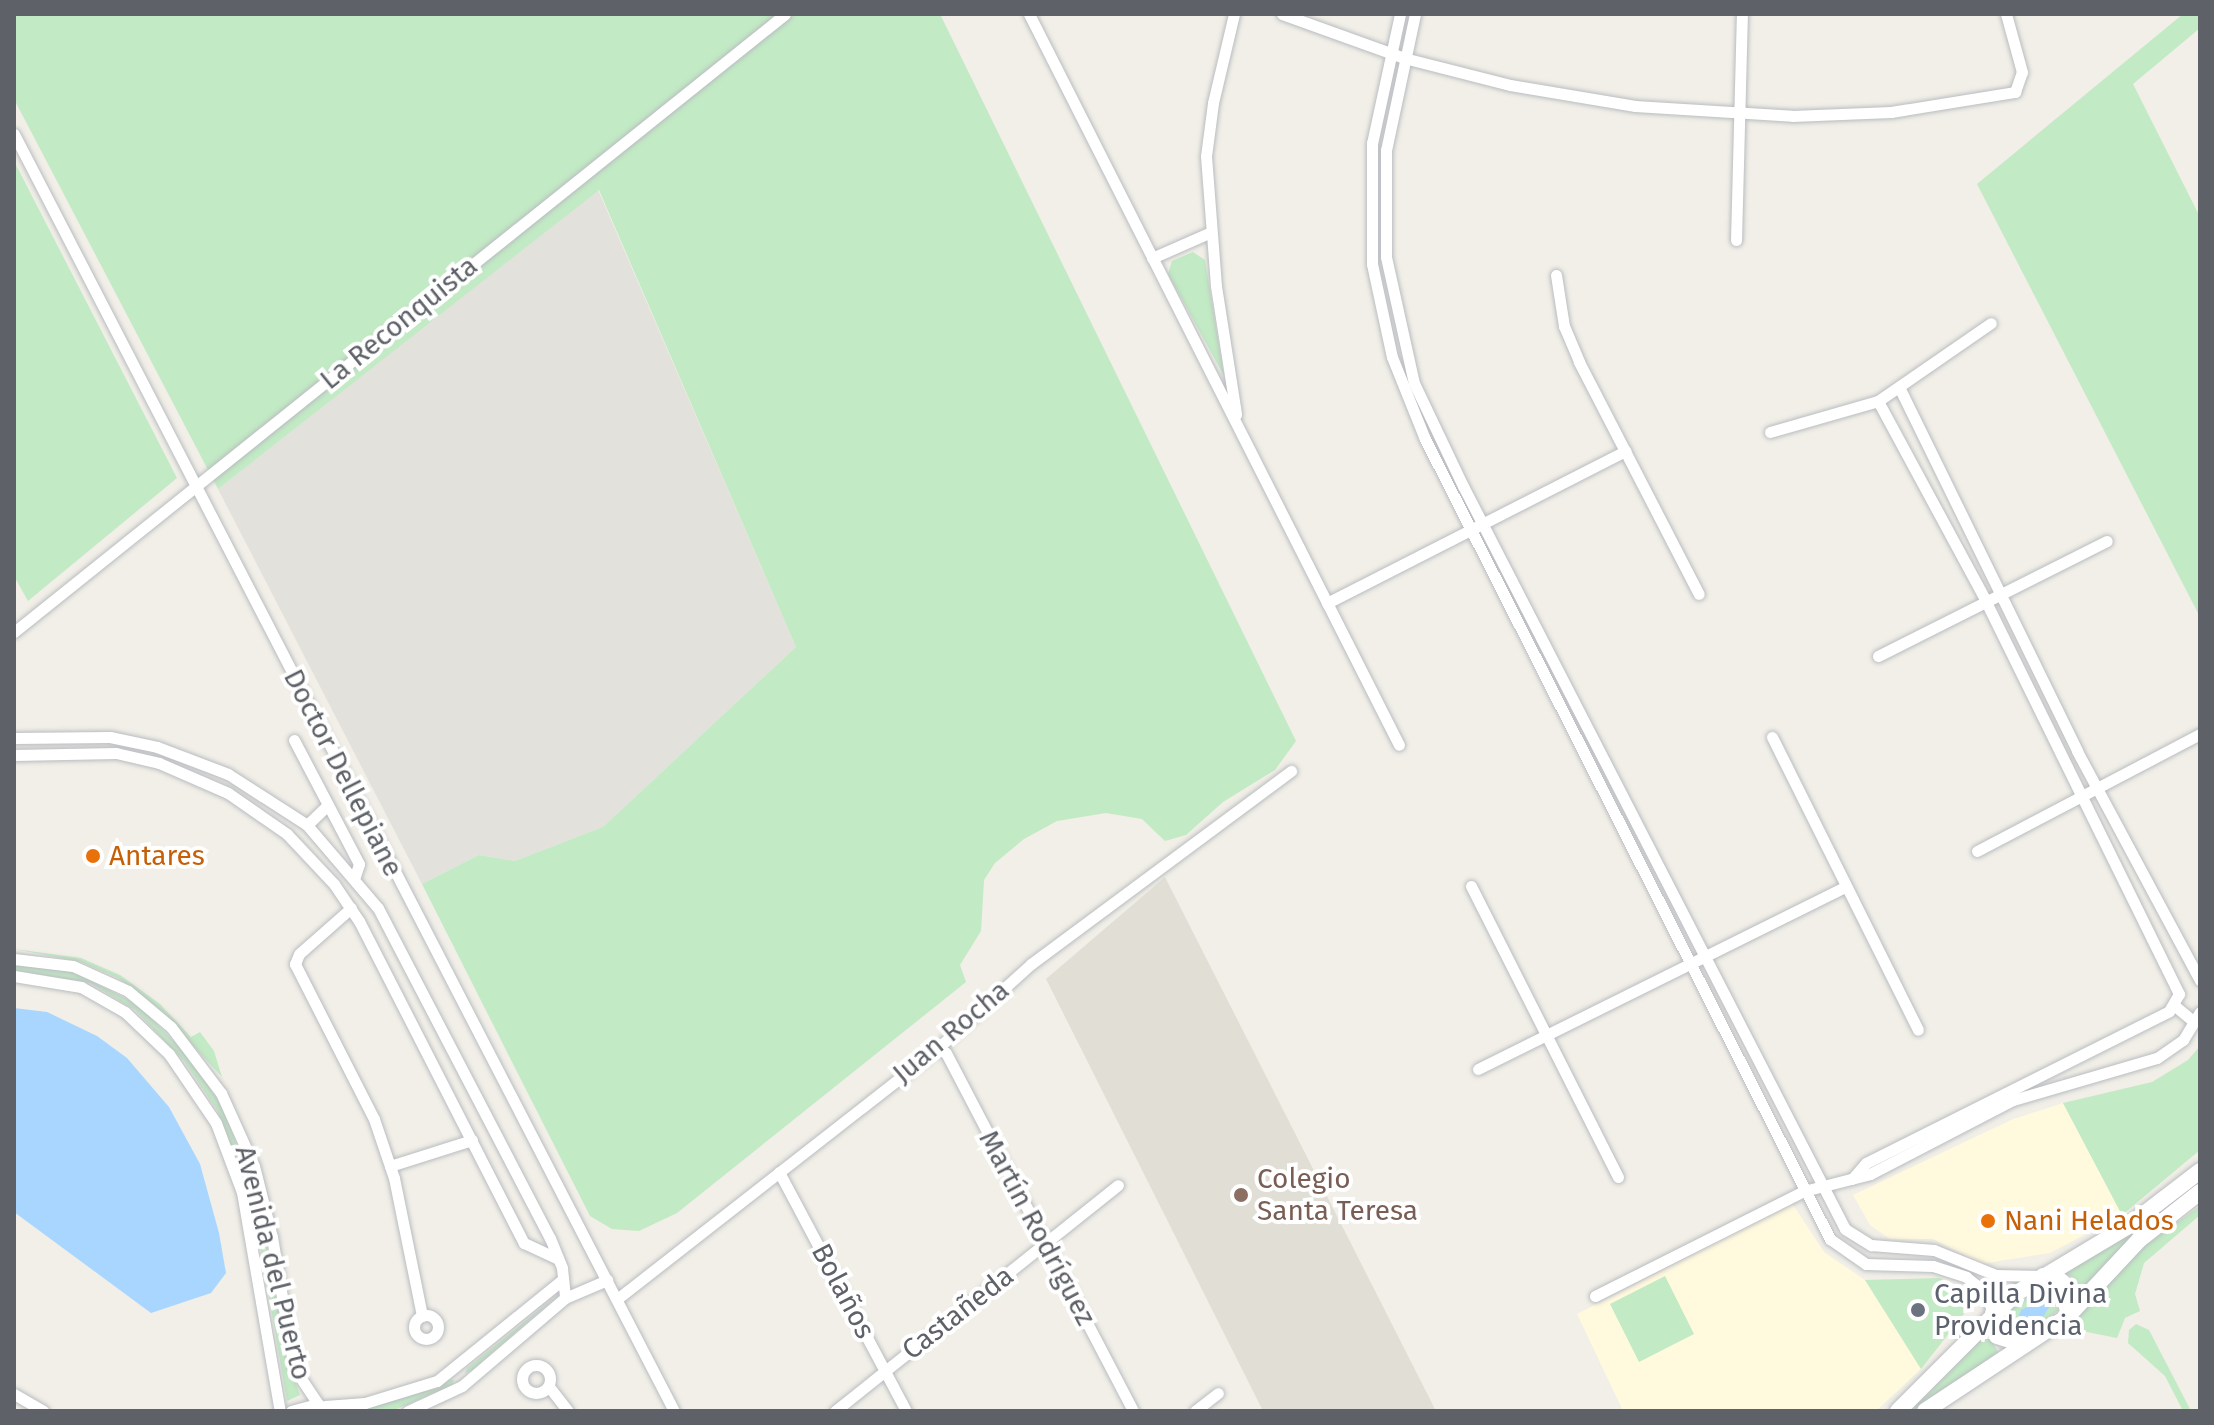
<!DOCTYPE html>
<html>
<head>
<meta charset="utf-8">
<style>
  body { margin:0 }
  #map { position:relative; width:2214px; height:1425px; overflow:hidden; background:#f1efe7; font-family:"Fira Sans",sans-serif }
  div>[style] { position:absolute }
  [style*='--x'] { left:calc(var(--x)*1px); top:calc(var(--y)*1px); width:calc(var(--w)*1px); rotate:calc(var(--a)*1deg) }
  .commercial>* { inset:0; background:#fff9de }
  .industrial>* { inset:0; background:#e2e1db }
  .education>* { inset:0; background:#e1dfd5 }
  .green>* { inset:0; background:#c2eac4 }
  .water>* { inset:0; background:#a9d6ff }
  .roads { filter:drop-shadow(0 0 2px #b9bcc1) drop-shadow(0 0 2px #b9bcc1) }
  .street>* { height:11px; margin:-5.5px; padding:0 5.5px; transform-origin:5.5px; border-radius:5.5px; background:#fff }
  .street>.ring { margin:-5.5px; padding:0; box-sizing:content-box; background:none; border:11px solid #fff; border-radius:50% }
  .secondary>* { height:16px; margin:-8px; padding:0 8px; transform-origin:8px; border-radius:8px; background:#fff }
  .dots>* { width:22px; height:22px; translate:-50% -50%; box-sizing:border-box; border:4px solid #fff; border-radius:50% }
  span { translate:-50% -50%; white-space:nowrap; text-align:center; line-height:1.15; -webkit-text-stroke:8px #fff; paint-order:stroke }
  .street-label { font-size:28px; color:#5e6268 }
  .food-label { font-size:28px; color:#c56008 }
  .left { translate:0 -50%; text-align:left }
  .education-label { font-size:28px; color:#785e54 }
  .worship-label { font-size:28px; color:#5b616d }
  .frame { position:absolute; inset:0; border:16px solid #5e6268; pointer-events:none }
</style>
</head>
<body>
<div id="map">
  <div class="commercial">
    <i style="clip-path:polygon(2063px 1103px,2122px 1215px,2050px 1253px,1981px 1264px,1933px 1239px,1890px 1239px,1870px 1225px,1853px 1195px,2013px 1119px)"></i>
    <i style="clip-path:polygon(1792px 1203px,1824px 1252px,1865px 1280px,1921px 1369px,1876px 1411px,1623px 1411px,1577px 1314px)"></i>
  </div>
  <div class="industrial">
    <i style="clip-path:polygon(598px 190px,796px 647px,603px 827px,515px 861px,479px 855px,422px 884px,218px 489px)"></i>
  </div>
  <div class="education">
    <i style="clip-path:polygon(1165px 877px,1436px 1411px,1263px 1411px,1046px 979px)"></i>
  </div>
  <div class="green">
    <i style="clip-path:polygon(14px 14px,940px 14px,1296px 741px,1275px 770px,1223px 802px,1186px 835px,1165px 841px,1142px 819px,1106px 813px,1057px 821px,1024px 839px,995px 863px,984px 880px,981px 931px,960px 965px,966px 982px,677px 1213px,639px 1231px,612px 1229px,590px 1216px,422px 884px,479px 855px,515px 861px,603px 827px,796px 647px,599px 190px,218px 489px,14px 99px)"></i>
    <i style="clip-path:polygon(2183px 14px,2200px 14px,2200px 28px,2133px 84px,2200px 217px,2200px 617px,1977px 184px)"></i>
    <i style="clip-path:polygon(14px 161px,177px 478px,28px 601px,14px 576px)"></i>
    <i style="clip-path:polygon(1193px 252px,1205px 260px,1224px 376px,1168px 274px,1172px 261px)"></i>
    <i style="clip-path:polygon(14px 949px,81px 958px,120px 975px,160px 1004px,191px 1037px,200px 1032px,214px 1051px,222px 1077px,157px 1007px,118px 978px,81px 962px)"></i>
    <i style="clip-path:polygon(14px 965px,73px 971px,138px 1005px,188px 1056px,222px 1106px,259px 1203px,288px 1362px,300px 1395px,287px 1401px,253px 1204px,217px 1110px,184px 1061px,135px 1010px,90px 983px,14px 970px)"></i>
    <i style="clip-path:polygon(2200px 1046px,2200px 1150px,2122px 1215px,2063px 1103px,2152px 1082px,2188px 1060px)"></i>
    <i style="clip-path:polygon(2200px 1180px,2200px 1186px,2083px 1290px,2066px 1271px,2140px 1229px)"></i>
    <i style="clip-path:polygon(2200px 1206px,2200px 1215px,2144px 1263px,2135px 1294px,2140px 1311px,2125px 1318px,2117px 1338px,2067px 1328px,2133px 1254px)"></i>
    <i style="clip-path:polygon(1665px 1276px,1694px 1334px,1639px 1362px,1610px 1304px)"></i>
    <i style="clip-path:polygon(1940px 1278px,1963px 1293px,1964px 1314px,1921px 1369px,1865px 1280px)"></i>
    <i style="clip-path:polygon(2054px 1287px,2061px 1293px,2062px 1307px,2027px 1335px,2008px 1331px,2008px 1312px,2040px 1288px)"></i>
    <i style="clip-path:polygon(558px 1295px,471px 1371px,465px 1373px,467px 1368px)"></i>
    <i style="clip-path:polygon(2136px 1324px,2149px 1330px,2191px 1411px,2183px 1411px,2165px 1376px,2128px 1343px,2129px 1330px)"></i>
    <i style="clip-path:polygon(1988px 1333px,1998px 1352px,1919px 1411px,1911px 1411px)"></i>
    <i style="clip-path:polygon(447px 1379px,454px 1380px,452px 1385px,392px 1411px,361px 1411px)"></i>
  </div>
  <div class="water">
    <i style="clip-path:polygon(14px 1008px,47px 1012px,97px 1036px,127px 1058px,169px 1107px,200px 1164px,219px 1233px,226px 1273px,211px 1293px,151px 1313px,14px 1212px)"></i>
    <i style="clip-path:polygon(2044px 1298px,2050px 1306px,2043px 1317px,2027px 1327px,2016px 1324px,2021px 1310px)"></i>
  </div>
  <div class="roads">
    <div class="street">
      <i style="--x:1029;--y:14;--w:819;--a:63.15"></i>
      <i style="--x:1234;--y:14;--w:91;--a:103.3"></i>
      <i style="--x:1213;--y:103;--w:53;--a:97.5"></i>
      <i style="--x:1206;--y:156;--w:130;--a:85.6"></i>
      <i style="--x:1216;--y:286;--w:130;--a:81.1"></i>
      <i style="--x:1282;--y:14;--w:130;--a:19.8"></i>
      <i style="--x:1404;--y:58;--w:109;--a:14.3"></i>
      <i style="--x:1510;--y:85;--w:127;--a:9.5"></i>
      <i style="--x:1635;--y:106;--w:157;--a:3.6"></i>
      <i style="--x:1792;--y:116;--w:99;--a:-2.3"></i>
      <i style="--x:1891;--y:112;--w:126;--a:-9.2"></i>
      <i style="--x:2015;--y:92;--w:21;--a:-71"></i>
      <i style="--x:2022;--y:72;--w:60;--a:-105.4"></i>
      <i style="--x:1400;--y:14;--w:132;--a:102.2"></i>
      <i style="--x:1372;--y:143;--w:121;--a:90"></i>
      <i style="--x:1372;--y:264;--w:95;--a:77.9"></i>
      <i style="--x:1392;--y:357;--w:88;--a:68.1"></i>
      <i style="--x:1425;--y:439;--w:897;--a:63.15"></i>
      <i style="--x:1830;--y:1239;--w:44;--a:34.8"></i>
      <i style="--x:1866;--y:1264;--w:67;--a:1.7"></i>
      <i style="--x:1933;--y:1266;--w:35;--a:18"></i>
      <i style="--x:1966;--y:1277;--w:24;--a:38"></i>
      <i style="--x:1985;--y:1292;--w:22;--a:69"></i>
      <i style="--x:1415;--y:14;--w:139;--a:102"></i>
      <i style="--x:1386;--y:150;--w:107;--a:90"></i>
      <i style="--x:1386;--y:257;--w:129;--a:77.5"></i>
      <i style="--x:1414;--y:383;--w:114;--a:64.6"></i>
      <i style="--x:1463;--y:486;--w:835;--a:62.79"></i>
      <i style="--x:1845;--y:1229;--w:31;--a:32"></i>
      <i style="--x:1871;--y:1245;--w:63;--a:4.5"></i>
      <i style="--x:1934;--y:1250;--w:67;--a:22"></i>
      <i style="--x:1996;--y:1275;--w:46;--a:1.2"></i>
      <i style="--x:14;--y:134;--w:1437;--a:62.67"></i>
      <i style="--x:1736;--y:240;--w:226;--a:-88.5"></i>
      <i style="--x:1152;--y:258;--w:64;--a:-23.8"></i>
      <i style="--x:1556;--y:275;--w:52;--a:81.1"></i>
      <i style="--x:1564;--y:326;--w:39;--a:67"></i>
      <i style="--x:1579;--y:362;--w:261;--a:62.7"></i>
      <i style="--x:1900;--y:389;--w:403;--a:63.9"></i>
      <i style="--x:2077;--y:751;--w:260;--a:61.8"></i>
      <i style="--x:1770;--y:432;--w:112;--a:-16"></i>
      <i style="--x:1878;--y:401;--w:137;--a:-34.6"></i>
      <i style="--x:1327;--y:603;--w:335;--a:-27"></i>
      <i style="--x:14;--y:632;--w:988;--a:-38.71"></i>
      <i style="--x:1878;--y:656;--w:256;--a:-26.7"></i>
      <i style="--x:1772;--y:737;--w:327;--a:63.5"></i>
      <i style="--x:14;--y:738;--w:96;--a:-0.6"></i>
      <i style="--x:110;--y:737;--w:48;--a:12"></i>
      <i style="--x:157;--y:747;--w:76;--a:20.8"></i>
      <i style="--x:228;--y:774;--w:94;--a:32.8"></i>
      <i style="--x:307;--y:825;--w:109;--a:49.5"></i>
      <i style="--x:378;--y:908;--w:372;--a:62.5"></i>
      <i style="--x:550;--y:1238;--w:32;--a:68"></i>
      <i style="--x:562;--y:1268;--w:30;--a:84"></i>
      <i style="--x:565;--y:1298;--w:135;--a:139.5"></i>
      <i style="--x:462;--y:1386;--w:60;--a:155.2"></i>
      <i style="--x:294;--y:740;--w:140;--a:62.3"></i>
      <i style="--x:359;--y:864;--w:13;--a:108"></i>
      <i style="--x:14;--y:755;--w:102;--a:-1.1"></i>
      <i style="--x:116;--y:753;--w:44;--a:13.1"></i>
      <i style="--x:159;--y:763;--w:75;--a:23.5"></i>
      <i style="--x:228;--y:793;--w:72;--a:34.8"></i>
      <i style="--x:287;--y:834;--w:69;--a:46.8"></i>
      <i style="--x:334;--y:884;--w:45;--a:56"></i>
      <i style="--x:359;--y:921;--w:362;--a:62.9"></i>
      <i style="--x:524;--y:1243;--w:35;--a:25"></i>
      <i style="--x:307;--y:825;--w:29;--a:-44"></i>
      <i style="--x:1977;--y:851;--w:252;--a:-27.7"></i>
      <i style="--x:1471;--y:886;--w:326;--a:63.2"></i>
      <i style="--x:351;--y:908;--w:69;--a:138.5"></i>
      <i style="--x:299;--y:954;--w:11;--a:112"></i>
      <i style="--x:295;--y:964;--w:174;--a:63"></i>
      <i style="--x:374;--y:1119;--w:62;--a:71.3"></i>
      <i style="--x:394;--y:1178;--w:141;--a:78.5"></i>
      <i style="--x:14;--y:959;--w:59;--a:6.8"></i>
      <i style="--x:73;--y:966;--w:60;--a:24.4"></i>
      <i style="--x:128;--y:991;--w:56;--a:39.9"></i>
      <i style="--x:171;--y:1027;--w:83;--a:52.9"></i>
      <i style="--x:221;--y:1093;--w:80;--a:65.7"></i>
      <i style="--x:254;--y:1166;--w:73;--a:75.8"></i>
      <i style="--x:272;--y:1237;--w:133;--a:80.5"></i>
      <i style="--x:294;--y:1368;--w:43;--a:56.3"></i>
      <i style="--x:14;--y:976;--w:68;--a:9.3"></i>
      <i style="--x:81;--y:987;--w:51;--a:29.6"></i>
      <i style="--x:125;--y:1012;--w:61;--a:43.7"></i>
      <i style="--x:169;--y:1054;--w:83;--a:55.7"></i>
      <i style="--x:216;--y:1123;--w:74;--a:69.4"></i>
      <i style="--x:242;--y:1192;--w:222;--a:80.2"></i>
      <i style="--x:2175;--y:1006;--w:25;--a:40"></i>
      <i style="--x:938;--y:1048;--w:9;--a:32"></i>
      <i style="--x:946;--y:1053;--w:404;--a:62.4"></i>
      <i style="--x:1478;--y:1069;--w:409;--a:-26.4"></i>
      <i style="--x:390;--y:1166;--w:86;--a:-17.6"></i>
      <i style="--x:779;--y:1172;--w:271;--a:62"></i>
      <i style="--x:1852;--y:1179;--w:21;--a:-49"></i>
      <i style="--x:1866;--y:1163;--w:339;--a:-26.6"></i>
      <i style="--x:2169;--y:1011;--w:20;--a:-60"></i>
      <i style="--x:2179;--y:994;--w:438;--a:-116.2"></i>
      <i style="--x:1986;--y:601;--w:227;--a:-118.4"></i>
      <i style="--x:1595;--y:1296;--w:234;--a:-26.7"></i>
      <i style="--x:1804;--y:1191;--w:68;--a:-14.4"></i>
      <i style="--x:1870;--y:1174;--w:161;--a:-27.4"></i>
      <i style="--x:2013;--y:1100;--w:150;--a:-16.3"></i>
      <i style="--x:2157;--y:1058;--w:32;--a:-35"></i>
      <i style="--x:2183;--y:1040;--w:33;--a:-59"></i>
      <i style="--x:565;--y:1298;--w:46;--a:-23.2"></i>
      <i style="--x:617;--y:1299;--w:407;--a:-38"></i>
      <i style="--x:938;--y:1048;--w:125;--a:-42.1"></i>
      <i style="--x:1031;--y:964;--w:324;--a:-36.6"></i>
      <i class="ring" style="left:414px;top:1315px;width:13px;height:13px"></i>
      <i class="ring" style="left:522px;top:1365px;width:17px;height:17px"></i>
      <i style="--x:550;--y:1388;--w:29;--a:52"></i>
      <i style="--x:14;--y:1394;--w:34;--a:30"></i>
      <i style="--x:325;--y:1406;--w:40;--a:-4.3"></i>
      <i style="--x:365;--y:1403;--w:75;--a:-17"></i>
      <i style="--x:437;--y:1381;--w:159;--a:-38.9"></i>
      <i style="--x:291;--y:1411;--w:28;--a:-15"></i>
      <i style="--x:835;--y:1411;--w:362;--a:-38.6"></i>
      <i style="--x:1195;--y:1411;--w:29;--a:-38"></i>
    </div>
    <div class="secondary">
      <i style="--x:2043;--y:1276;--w:13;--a:4"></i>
      <i style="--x:2056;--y:1277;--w:17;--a:40"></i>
      <i style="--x:2069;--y:1288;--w:28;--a:92"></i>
      <i style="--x:1993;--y:1313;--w:23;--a:80"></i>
      <i style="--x:1997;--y:1336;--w:29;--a:18"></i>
      <i style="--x:1898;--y:1411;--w:165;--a:-45"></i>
      <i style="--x:2015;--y:1294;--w:131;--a:-30.9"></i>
      <i style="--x:2127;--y:1227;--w:92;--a:-37.5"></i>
      <i style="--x:1925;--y:1411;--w:170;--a:-33.5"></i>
      <i style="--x:2067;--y:1317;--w:105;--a:-46.9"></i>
      <i style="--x:2139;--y:1240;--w:78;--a:-38.2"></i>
    </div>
  </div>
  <div class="dots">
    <i style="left:93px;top:856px;background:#e8710a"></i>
    <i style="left:1241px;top:1195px;background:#8d6e63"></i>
    <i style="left:1988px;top:1221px;background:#e8710a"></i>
    <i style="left:1918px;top:1310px;background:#6b7280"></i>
  </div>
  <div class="street-label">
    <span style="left:399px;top:323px;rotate:-39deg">La Reconquista</span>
    <span style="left:343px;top:773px;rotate:63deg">Doctor Dellepiane</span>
    <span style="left:951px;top:1032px;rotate:-40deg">Juan Rocha</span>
    <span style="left:1037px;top:1228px;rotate:62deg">Martín Rodríguez</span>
    <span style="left:273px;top:1263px;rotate:76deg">Avenida del Puerto</span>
    <span style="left:843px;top:1291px;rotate:62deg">Bolaños</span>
    <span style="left:958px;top:1313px;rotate:-38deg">Castañeda</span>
  </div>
  <div class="food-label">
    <span class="left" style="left:109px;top:856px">Antares</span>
    <span class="left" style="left:2004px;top:1221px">Nani Helados</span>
  </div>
  <div class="education-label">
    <span class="left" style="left:1257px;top:1195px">Colegio<br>Santa Teresa</span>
  </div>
  <div class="worship-label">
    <span class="left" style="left:1934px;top:1310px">Capilla Divina<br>Providencia</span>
  </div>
  <div class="frame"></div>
</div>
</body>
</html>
